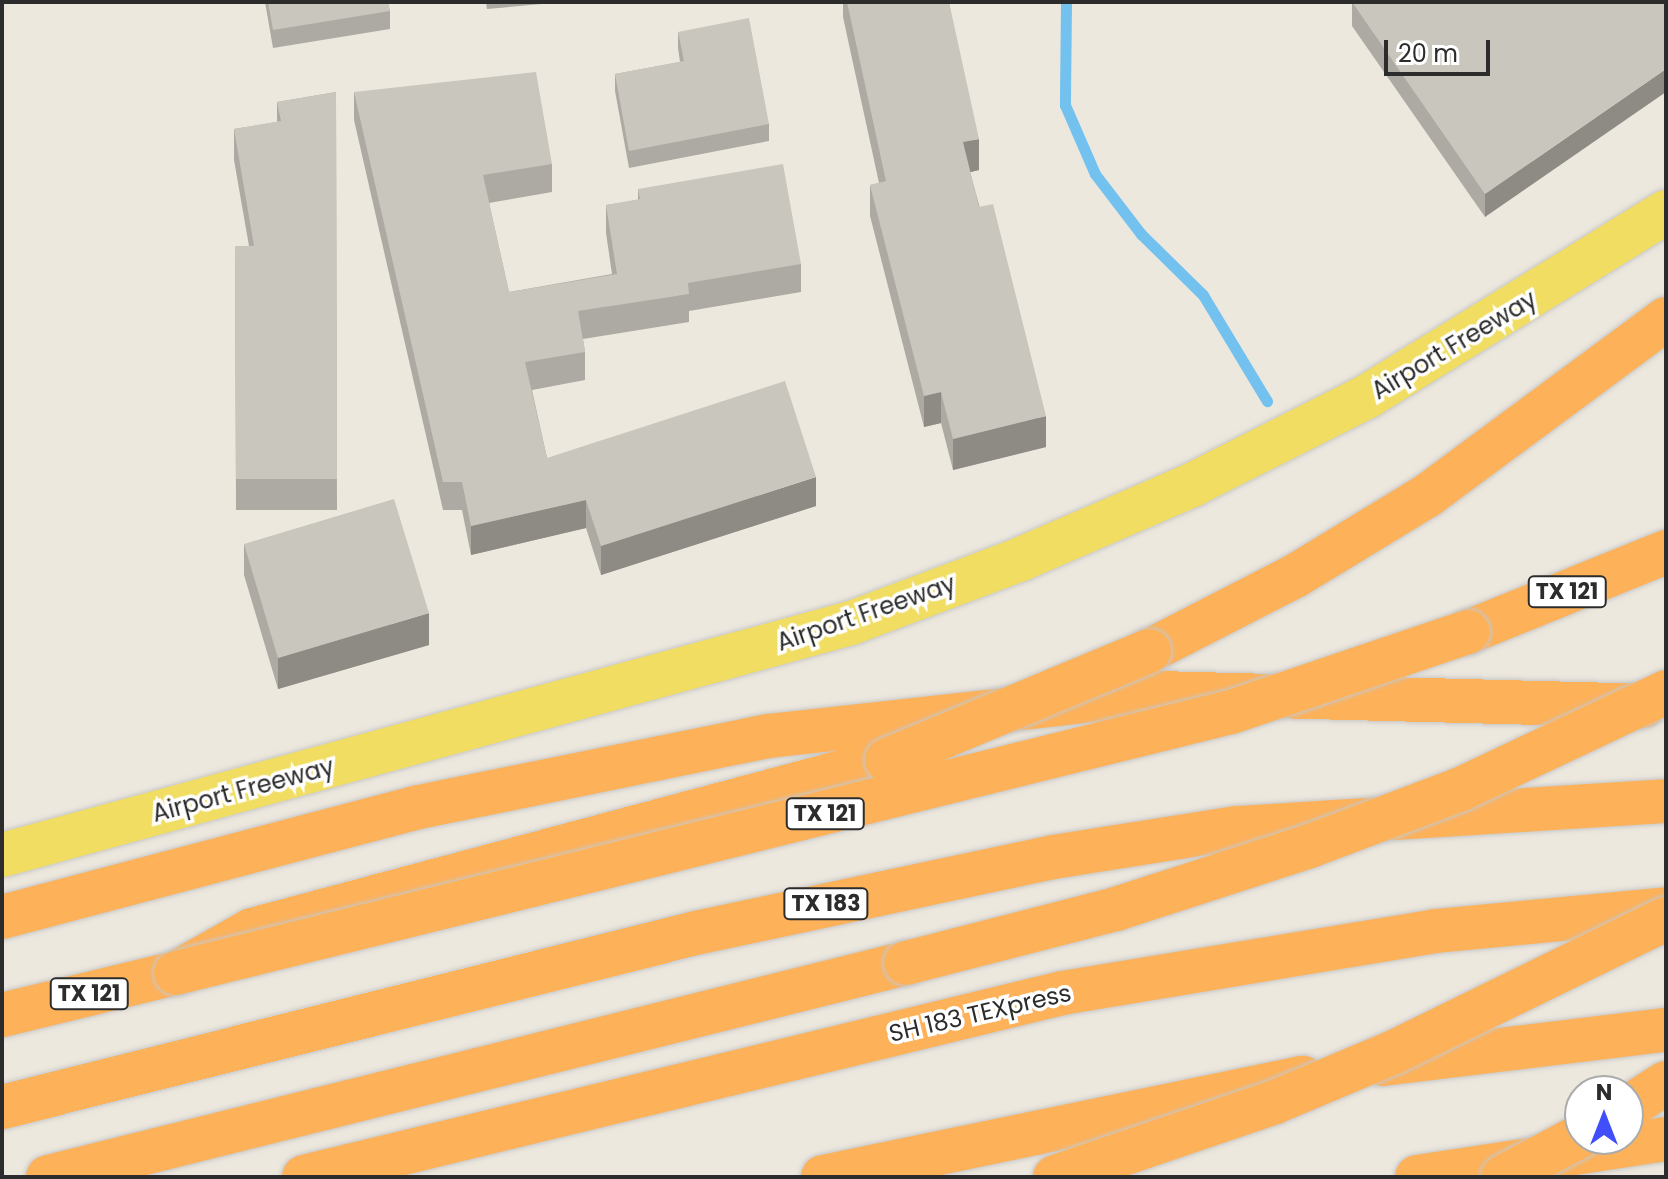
<!DOCTYPE html>
<html>
<head>
<meta charset="utf-8">
<style>
  body { margin:0 }
  #map { position:relative; width:1668px; height:1179px; overflow:hidden; background:#ede8de; font-family:Poppins,sans-serif }
  div>[style] { position:absolute }
  [style*='--x'] { left:calc(var(--x)*1px); top:calc(var(--y)*1px); width:calc(var(--w)*1px); rotate:calc(var(--a)*1deg) }
  .stream>* { height:11px; margin:-5.5px; padding:0 5.5px; transform-origin:5.5px; border-radius:5.5px; background:#72c1ee }
  .roads { filter:drop-shadow(0 0 2px #c8c8c8) drop-shadow(0 0 2px #c8c8c8) }
  .major>* { height:44px; margin:-22px; padding:0 22px; transform-origin:22px; border-radius:22px; background:#f0dd61 }
  .highway>* { height:44px; margin:-22px; padding:0 22px; transform-origin:22px; border-radius:22px; background:#fdb159 }
  .bridges { filter:drop-shadow(0 0 2px #c8c8c8) drop-shadow(0 0 2px #c8c8c8) }
  .highway-bridge>* { height:44px; margin:-22px; padding:0 22px; transform-origin:22px; border-radius:22px; background:#fdb159 }
  .wall>* { inset:0; background:#adaaa3 }
  .shaded-wall>* { inset:0; background:#8d8b84 }
  .building>* { inset:0; background:#c9c6bd }
  span { translate:-50% -50%; white-space:nowrap; text-align:center; line-height:1.15; -webkit-text-stroke:7px #fff; paint-order:stroke }
  .shield-label span { padding:2px 6px; background:#fff; border:2px solid; border-radius:6px; -webkit-text-stroke-width:0 }
  .shield-label { font-size:22px; color:#2c2c2c; font-weight:700 }
  .street-label { font-size:24px; color:#2c2c2c }
  .frame { position:absolute; inset:0; border:4px solid #2c2c2c; pointer-events:none }
  .north { position:absolute; left:1564px; top:1075px; width:80px; height:80px; box-sizing:border-box; background:#fff; border:2px solid #ababab; border-radius:50%; rotate:0deg; font-size:22px; font-weight:700; line-height:32px; text-align:center; color:#2c2c2c }
  .north::after { content:''; display:block; margin:auto; width:28px; height:36px; background:#404ff9; clip-path:polygon(50% 0,100% 100%,50% 72%,0 100%) }
  .scale { position:absolute; left:1384px; top:40px; width:106px; height:36px; box-sizing:border-box; border:4px solid #2c2c2c; border-top:0; padding-left:10px; font-size:24px; line-height:28px; white-space:nowrap; color:#2c2c2c; -webkit-text-stroke:6px #fff; paint-order:stroke }
</style>
</head>
<body>
<div id="map">
  <div class="stream">
    <i style="--x:1066;--y:2;--w:103;--a:90.6"></i>
    <i style="--x:1065;--y:105;--w:75;--a:66.5"></i>
    <i style="--x:1095;--y:174;--w:76;--a:52.5"></i>
    <i style="--x:1141;--y:234;--w:87;--a:44.5"></i>
    <i style="--x:1203;--y:295;--w:124;--a:58.9"></i>
  </div>
  <div class="roads">
    <div class="major">
      <i style="--x:2;--y:855;--w:880;--a:-15.28"></i>
      <i style="--x:851;--y:623;--w:182;--a:-20.6"></i>
      <i style="--x:1021;--y:559;--w:189;--a:-23.4"></i>
      <i style="--x:1194;--y:484;--w:195;--a:-26.8"></i>
      <i style="--x:1368;--y:396;--w:350;--a:-31.7"></i>
    </div>
    <div class="highway">
      <i style="--x:1468;--y:632;--w:214;--a:-22"></i>
      <i style="--x:1149;--y:651;--w:164;--a:-27.2"></i>
      <i style="--x:1295;--y:576;--w:156;--a:-31.3"></i>
      <i style="--x:1428;--y:495;--w:296;--a:-36.5"></i>
      <i style="--x:2;--y:917;--w:431;--a:-14.8"></i>
      <i style="--x:419;--y:807;--w:357;--a:-11.5"></i>
      <i style="--x:769;--y:736;--w:391;--a:-6.3"></i>
      <i style="--x:1158;--y:693;--w:486;--a:1.5"></i>
      <i style="--x:2;--y:1015;--w:179;--a:-13.6"></i>
      <i style="--x:176;--y:973;--w:87;--a:-29.5"></i>
      <i style="--x:252;--y:930;--w:657;--a:-14.99"></i>
      <i style="--x:1383;--y:1064;--w:285;--a:-6.9"></i>
      <i style="--x:2;--y:1107;--w:715;--a:-14.08"></i>
      <i style="--x:696;--y:933;--w:365;--a:-12"></i>
      <i style="--x:1053;--y:857;--w:186;--a:-9"></i>
      <i style="--x:1237;--y:828;--w:430;--a:-3.6"></i>
      <i style="--x:1628;--y:1107;--w:45;--a:-32.3"></i>
      <i style="--x:48;--y:1177;--w:884;--a:-14"></i>
      <i style="--x:304;--y:1177;--w:780;--a:-13.64"></i>
      <i style="--x:1062;--y:993;--w:378;--a:-9.4"></i>
      <i style="--x:1435;--y:931;--w:232;--a:-5.4"></i>
      <i style="--x:823;--y:1177;--w:490;--a:-11.7"></i>
      <i style="--x:1417;--y:1177;--w:252;--a:-8.7"></i>
    </div>
  </div>
  <div class="bridges">
    <div class="highway-bridge">
      <i style="--x:887;--y:760;--w:284;--a:-22.6"></i>
      <i style="--x:906;--y:963;--w:217;--a:-14.4"></i>
      <i style="--x:1116;--y:909;--w:204;--a:-18"></i>
      <i style="--x:1310;--y:846;--w:161;--a:-20.7"></i>
      <i style="--x:1461;--y:789;--w:227;--a:-25.3"></i>
      <i style="--x:176;--y:973;--w:1087;--a:-13.9"></i>
      <i style="--x:1231;--y:712;--w:250;--a:-18.7"></i>
      <i style="--x:1055;--y:1177;--w:232;--a:-18.8"></i>
      <i style="--x:1275;--y:1102;--w:129;--a:-22.8"></i>
      <i style="--x:1394;--y:1052;--w:303;--a:-26.1"></i>
      <i style="--x:1503;--y:1177;--w:87;--a:-28"></i>
    </div>
  </div>
  <div class="wall">
    <i style="clip-path:polygon(265px 2px,388px 2px,390px 11px,390px 29px,273px 48px)"></i>
    <i style="clip-path:polygon(486px 2px,564px 2px,487px 9px)"></i>
    <i style="clip-path:polygon(843px 2px,949px 2px,979px 170px,970px 172px,1046px 447px,953px 470px,941px 423px,924px 427px,870px 216px,870px 185px,879px 183px,843px 17px)"></i>
    <i style="clip-path:polygon(1352px 2px,1666px 2px,1485px 217px,1352px 26px)"></i>
    <i style="clip-path:polygon(678px 32px,769px 124px,769px 141px,629px 168px,615px 91px,615px 74px,680px 62px,678px 48px)"></i>
    <i style="clip-path:polygon(336px 92px,337px 510px,236px 510px,235px 246px,249px 246px,234px 160px,234px 129px,277px 122px,277px 102px)"></i>
    <i style="clip-path:polygon(354px 92px,552px 164px,552px 192px,489px 203px,509px 292px,612px 274px,606px 233px,606px 205px,638px 200px,638px 189px,801px 264px,801px 292px,689px 311px,689px 322px,583px 339px,585px 352px,585px 380px,532px 390px,547px 458px,816px 506px,601px 575px,586px 528px,471px 555px,462px 510px,443px 510px,354px 120px)"></i>
    <i style="clip-path:polygon(244px 544px,429px 645px,278px 689px,244px 575px)"></i>
  </div>
  <div class="shaded-wall">
    <i style="clip-path:polygon(1666px 69px,1666px 92px,1485px 217px,1485px 194px)"></i>
    <i style="clip-path:polygon(979px 139px,979px 170px,963px 174px,963px 142px)"></i>
    <i style="clip-path:polygon(941px 392px,941px 423px,924px 427px,924px 396px)"></i>
    <i style="clip-path:polygon(1046px 416px,1046px 447px,953px 470px,953px 439px)"></i>
    <i style="clip-path:polygon(816px 477px,816px 506px,601px 575px,601px 546px)"></i>
    <i style="clip-path:polygon(586px 500px,586px 528px,471px 555px,471px 526px)"></i>
    <i style="clip-path:polygon(429px 613px,429px 645px,278px 689px,278px 658px)"></i>
  </div>
  <div class="building">
    <i style="clip-path:polygon(268px 2px,388px 2px,390px 11px,273px 30px)"></i>
    <i style="clip-path:polygon(847px 2px,949px 2px,979px 139px,963px 142px,979px 207px,993px 204px,1046px 416px,953px 439px,941px 392px,924px 396px,870px 185px,886px 181px)"></i>
    <i style="clip-path:polygon(1352px 2px,1666px 2px,1666px 69px,1485px 194px)"></i>
    <i style="clip-path:polygon(749px 18px,769px 124px,629px 151px,615px 74px,684px 61px,678px 32px)"></i>
    <i style="clip-path:polygon(536px 72px,552px 164px,483px 175px,509px 292px,617px 274px,606px 205px,640px 199px,638px 189px,783px 164px,801px 264px,688px 283px,689px 294px,578px 311px,585px 352px,525px 362px,547px 458px,785px 381px,816px 477px,601px 546px,586px 500px,471px 526px,462px 482px,443px 482px,354px 92px)"></i>
    <i style="clip-path:polygon(336px 92px,337px 479px,236px 479px,235px 246px,254px 246px,234px 129px,281px 121px,277px 102px)"></i>
    <i style="clip-path:polygon(394px 499px,429px 613px,278px 658px,244px 544px)"></i>
  </div>
  <div class="shield-label">
    <span style="left:1567px;top:592px">TX 121</span>
    <span style="left:825px;top:814px">TX 121</span>
    <span style="left:826px;top:904px">TX 183</span>
    <span style="left:89px;top:994px">TX 121</span>
  </div>
  <div class="street-label">
    <span style="left:1454px;top:345px;rotate:-31deg">Airport Freeway</span>
    <span style="left:866px;top:613px;rotate:-19deg">Airport Freeway</span>
    <span style="left:243px;top:790px;rotate:-15deg">Airport Freeway</span>
    <span style="left:980px;top:1013px;rotate:-13deg">SH 183 TEXpress</span>
  </div>
  <div class="frame"></div>
  <div class="north">N</div>
  <div class="scale">20 m</div>
</div>
</body>
</html>
